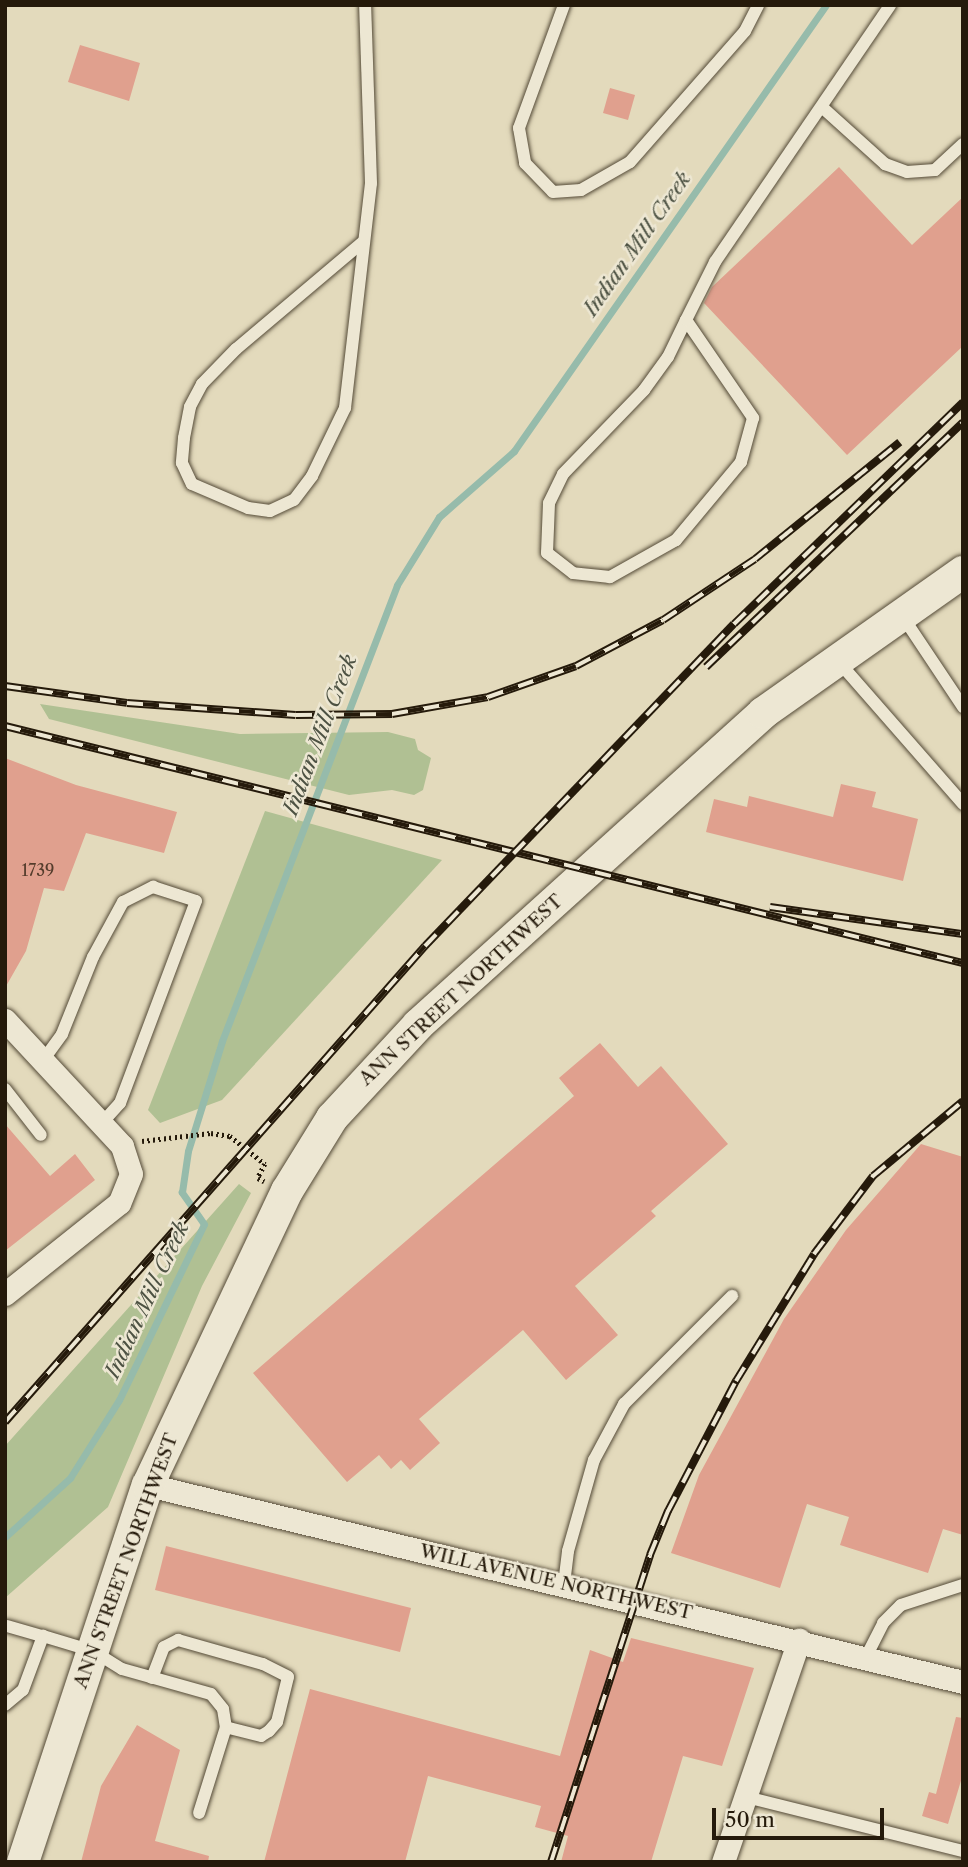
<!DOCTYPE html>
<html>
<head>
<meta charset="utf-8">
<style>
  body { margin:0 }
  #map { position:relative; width:968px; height:1867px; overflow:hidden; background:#e3dabc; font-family:"Libre Caslon Text",serif }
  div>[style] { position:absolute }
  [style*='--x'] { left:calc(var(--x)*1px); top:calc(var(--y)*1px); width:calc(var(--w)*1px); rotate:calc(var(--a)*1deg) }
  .green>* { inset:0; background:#b0c093 }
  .stream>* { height:7px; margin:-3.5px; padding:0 3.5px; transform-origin:3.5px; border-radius:3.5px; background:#96bbab }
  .building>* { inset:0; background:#e0a08e }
  .path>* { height:4.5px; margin-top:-2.25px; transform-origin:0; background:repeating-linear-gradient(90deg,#251a0b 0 2px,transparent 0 5.5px) }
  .roads { filter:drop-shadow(0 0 2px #544a37) drop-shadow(0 0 2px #544a37) }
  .lane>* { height:12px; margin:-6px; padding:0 6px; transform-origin:6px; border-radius:6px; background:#ede7d3 }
  .street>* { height:23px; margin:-11.5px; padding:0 11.5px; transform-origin:11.5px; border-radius:11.5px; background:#ede7d3 }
  .secondary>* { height:32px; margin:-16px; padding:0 16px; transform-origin:16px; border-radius:16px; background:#ede7d3 }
  .rail>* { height:8px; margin-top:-4px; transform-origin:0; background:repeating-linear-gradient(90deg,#ede7d3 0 16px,#251a0b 0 32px); box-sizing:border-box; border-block:2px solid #251a0b }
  span { translate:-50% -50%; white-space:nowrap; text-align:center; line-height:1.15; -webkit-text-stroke:5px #ede7d3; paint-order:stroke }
  .number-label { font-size:16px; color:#543c2c }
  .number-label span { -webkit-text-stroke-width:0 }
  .street-label { font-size:19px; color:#251a0b }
  .water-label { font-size:21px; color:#4d5243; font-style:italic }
  .frame { position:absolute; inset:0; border:7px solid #251a0b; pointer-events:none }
  .scale { position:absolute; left:712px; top:1808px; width:172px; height:32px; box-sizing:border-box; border:4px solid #251a0b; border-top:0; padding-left:9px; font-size:21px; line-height:24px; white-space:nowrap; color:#251a0b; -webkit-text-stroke:5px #ede7d3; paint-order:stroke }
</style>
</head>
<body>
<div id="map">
  <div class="green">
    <i style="clip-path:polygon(40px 704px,240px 734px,388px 732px,415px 739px,418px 750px,431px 758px,423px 790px,414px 795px,392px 790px,349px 795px,49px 719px)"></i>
    <i style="clip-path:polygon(265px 811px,442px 860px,222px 1100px,160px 1123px,148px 1110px)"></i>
    <i style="clip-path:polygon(239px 1184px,251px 1193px,202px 1286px,108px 1507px,5px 1598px,5px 1446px)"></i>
  </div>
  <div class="stream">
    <i style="--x:5;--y:1537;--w:88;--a:-42.2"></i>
    <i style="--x:70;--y:1478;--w:92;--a:-57.9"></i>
    <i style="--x:119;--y:1400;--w:195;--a:-64.2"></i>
    <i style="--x:204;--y:1224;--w:39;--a:-125"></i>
    <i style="--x:182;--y:1192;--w:41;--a:-81.7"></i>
    <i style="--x:188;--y:1151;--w:115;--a:-72.8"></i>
    <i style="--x:222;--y:1041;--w:488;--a:-69"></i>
    <i style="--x:397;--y:585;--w:80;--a:-58.3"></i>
    <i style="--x:439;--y:517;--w:100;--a:-41.3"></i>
    <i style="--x:514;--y:451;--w:544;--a:-55.03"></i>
  </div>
  <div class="building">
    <i style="clip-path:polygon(80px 45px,140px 63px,129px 101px,68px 82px)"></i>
    <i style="clip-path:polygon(610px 88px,635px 95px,628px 120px,603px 113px)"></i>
    <i style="clip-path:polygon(839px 167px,912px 245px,963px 197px,963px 346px,847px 455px,704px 303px,712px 287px)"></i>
    <i style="clip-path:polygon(5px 758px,76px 785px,177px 812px,164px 853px,86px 833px,64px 891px,44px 888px,26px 951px,5px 988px)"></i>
    <i style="clip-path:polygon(841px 784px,876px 792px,872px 807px,918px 819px,903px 881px,706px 832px,714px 799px,747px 807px,749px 796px,833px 817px)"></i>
    <i style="clip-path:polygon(600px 1043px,638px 1087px,661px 1066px,728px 1144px,651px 1211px,656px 1216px,575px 1286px,618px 1335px,566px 1380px,523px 1330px,419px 1419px,440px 1443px,410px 1470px,401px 1460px,391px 1469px,379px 1455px,347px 1482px,253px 1373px,574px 1096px,559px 1078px)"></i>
    <i style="clip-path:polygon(5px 1124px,50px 1176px,75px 1154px,95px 1180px,5px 1251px)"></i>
    <i style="clip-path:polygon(921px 1144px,963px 1157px,963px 1535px,943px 1529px,928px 1573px,840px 1545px,849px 1517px,807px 1504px,780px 1588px,671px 1553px,699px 1475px,784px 1319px,846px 1230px)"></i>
    <i style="clip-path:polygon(166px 1546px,411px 1608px,400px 1652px,155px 1590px)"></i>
    <i style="clip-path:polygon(631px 1638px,754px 1668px,722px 1766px,683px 1756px,651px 1862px,561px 1862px,568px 1836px,535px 1827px,541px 1806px,428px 1776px,405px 1862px,264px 1862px,310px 1689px,560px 1756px,590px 1650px,623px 1662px)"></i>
    <i style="clip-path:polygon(956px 1717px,963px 1718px,963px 1774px,948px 1824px,922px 1816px,929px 1792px,936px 1794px)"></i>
    <i style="clip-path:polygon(137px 1725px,180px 1750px,155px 1841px,209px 1856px,208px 1862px,81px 1862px,101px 1786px)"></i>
  </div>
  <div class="path">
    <i style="--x:142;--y:1141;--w:69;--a:-6.6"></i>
    <i style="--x:211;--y:1133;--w:19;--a:9"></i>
    <i style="--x:230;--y:1136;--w:45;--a:38.7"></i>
    <i style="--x:265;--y:1164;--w:16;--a:117"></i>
    <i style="--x:258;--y:1178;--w:7;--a:27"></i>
  </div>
  <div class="roads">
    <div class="lane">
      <i style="--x:564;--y:5;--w:131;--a:110.1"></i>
      <i style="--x:519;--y:128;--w:36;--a:80"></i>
      <i style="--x:525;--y:163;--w:40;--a:46"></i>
      <i style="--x:553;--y:192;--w:28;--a:-4"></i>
      <i style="--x:581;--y:190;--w:56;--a:-29.7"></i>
      <i style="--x:630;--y:162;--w:174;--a:-48.7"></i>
      <i style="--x:745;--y:31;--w:29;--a:-63"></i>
      <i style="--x:823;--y:108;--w:84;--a:42.1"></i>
      <i style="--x:885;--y:164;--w:23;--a:20"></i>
      <i style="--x:907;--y:172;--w:28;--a:-4"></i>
      <i style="--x:935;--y:170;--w:38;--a:-43"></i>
      <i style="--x:364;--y:241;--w:167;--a:139.8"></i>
      <i style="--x:236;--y:349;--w:49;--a:134.2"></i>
      <i style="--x:202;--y:384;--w:26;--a:118"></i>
      <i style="--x:190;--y:407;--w:32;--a:101"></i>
      <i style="--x:184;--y:438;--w:25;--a:95"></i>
      <i style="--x:182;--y:463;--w:23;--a:65"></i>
      <i style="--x:192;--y:484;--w:61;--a:23.2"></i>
      <i style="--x:248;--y:508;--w:22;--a:8"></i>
      <i style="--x:270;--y:511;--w:26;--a:-25"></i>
      <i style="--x:294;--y:500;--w:30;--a:-53"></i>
      <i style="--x:312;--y:476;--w:76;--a:-64.1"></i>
      <i style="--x:345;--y:408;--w:226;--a:-83.4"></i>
      <i style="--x:371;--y:183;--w:178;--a:-91.9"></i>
      <i style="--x:686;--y:320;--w:119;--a:55.6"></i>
      <i style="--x:753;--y:418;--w:46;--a:105.3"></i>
      <i style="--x:741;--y:462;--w:102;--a:129.8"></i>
      <i style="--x:676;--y:540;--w:76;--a:150.7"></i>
      <i style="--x:610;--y:577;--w:37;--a:-174"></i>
      <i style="--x:573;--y:573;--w:33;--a:-142"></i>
      <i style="--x:547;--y:553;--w:50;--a:-87.7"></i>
      <i style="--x:549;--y:503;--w:32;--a:-64"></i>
      <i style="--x:563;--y:474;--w:117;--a:-46"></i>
      <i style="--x:644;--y:390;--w:41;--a:-54"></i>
      <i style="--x:668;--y:357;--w:41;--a:-64.1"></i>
      <i style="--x:686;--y:320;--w:65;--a:-63.4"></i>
      <i style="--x:715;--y:262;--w:311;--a:-55.7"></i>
      <i style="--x:901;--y:614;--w:112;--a:56.3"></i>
      <i style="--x:838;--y:661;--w:190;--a:48.8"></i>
      <i style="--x:44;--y:1059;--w:31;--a:-54"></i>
      <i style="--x:62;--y:1034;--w:83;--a:-68.1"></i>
      <i style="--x:93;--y:957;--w:63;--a:-61.4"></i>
      <i style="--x:123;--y:902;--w:34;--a:-27"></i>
      <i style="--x:153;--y:887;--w:45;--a:18"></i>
      <i style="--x:196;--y:901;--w:216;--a:110.6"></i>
      <i style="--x:120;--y:1103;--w:27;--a:132"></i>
      <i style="--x:5;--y:1089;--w:58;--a:52"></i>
      <i style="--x:564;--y:1584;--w:33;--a:-83"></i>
      <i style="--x:568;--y:1551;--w:95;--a:-74.1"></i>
      <i style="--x:594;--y:1460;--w:64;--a:-61.8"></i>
      <i style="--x:624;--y:1404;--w:153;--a:-45"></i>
      <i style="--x:7;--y:1626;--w:37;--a:16"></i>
      <i style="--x:866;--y:1657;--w:38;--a:-63"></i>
      <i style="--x:883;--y:1623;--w:25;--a:-45"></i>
      <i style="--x:901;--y:1605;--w:65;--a:-17.9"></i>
      <i style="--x:152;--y:1678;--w:33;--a:-69"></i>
      <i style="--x:164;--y:1647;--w:16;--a:-27"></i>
      <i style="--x:178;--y:1640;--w:88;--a:15.8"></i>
      <i style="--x:263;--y:1664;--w:28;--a:27"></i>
      <i style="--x:288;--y:1677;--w:46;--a:103.7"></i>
      <i style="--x:277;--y:1722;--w:12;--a:132"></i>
      <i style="--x:269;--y:1731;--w:9;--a:148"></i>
      <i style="--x:261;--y:1736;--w:36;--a:-166"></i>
      <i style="--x:5;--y:1705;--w:23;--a:-40"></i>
      <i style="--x:23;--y:1690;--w:58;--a:-69.7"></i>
      <i style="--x:43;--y:1636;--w:52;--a:16.7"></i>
      <i style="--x:93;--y:1651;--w:34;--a:32"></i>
      <i style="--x:122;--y:1669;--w:92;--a:15.7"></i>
      <i style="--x:211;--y:1694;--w:19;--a:51"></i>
      <i style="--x:223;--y:1709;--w:18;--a:81"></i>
      <i style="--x:226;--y:1727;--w:90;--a:107.4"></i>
      <i style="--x:746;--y:1797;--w:224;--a:14"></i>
    </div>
    <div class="street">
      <i style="--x:5;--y:1020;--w:172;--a:47.1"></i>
      <i style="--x:122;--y:1146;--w:29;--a:72"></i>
      <i style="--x:131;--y:1174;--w:31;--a:112"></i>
      <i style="--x:119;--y:1203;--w:146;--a:141.4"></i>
      <i style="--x:148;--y:1485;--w:838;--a:13.59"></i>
      <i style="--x:723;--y:1862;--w:235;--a:-71.1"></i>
    </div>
    <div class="secondary">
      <i style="--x:23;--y:1862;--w:397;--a:-71.7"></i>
      <i style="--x:148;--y:1485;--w:325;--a:-64.7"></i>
      <i style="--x:287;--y:1191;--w:86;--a:-58.3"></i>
      <i style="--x:332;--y:1118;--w:127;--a:-47.2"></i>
      <i style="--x:418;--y:1025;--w:465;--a:-42.1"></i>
      <i style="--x:763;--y:713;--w:245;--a:-35.2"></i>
    </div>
  </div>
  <div class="rail">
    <i style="--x:706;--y:667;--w:355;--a:-43.6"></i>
    <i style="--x:5;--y:686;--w:123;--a:7.9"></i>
    <i style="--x:127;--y:703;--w:169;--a:4.1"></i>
    <i style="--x:296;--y:715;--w:96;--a:-0.6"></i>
    <i style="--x:392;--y:714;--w:97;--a:-10"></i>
    <i style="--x:488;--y:697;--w:93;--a:-19.4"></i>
    <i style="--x:576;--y:666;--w:98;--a:-27.9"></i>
    <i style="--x:663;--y:620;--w:110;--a:-33.5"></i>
    <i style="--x:755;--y:559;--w:186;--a:-38.9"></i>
    <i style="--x:5;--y:726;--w:987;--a:13.9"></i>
    <i style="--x:770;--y:907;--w:195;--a:8"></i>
    <i style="--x:5;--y:1422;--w:635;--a:-48.58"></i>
    <i style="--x:425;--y:946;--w:446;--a:-46.2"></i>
    <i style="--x:734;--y:624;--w:319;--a:-44.1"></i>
    <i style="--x:551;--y:1862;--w:323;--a:-72.1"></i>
    <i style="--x:650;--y:1555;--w:48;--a:-67.8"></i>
    <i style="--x:668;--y:1511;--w:147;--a:-62.4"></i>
    <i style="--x:736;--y:1381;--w:149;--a:-58.4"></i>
    <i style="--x:814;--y:1254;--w:98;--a:-52.9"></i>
    <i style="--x:873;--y:1176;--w:117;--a:-39.8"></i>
  </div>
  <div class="number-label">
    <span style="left:38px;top:870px">1739</span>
  </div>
  <div class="street-label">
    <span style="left:461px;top:990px;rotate:-43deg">ANN STREET NORTHWEST</span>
    <span style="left:126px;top:1561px;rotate:-70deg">ANN STREET NORTHWEST</span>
    <span style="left:556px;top:1582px;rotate:13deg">WILL AVENUE NORTHWEST</span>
  </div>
  <div class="water-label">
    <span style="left:637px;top:244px;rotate:-55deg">Indian Mill Creek</span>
    <span style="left:320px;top:735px;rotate:-69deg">Indian Mill Creek</span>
    <span style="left:147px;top:1300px;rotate:-65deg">Indian Mill Creek</span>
  </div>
  <div class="frame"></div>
  <div class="scale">50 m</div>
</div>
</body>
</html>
